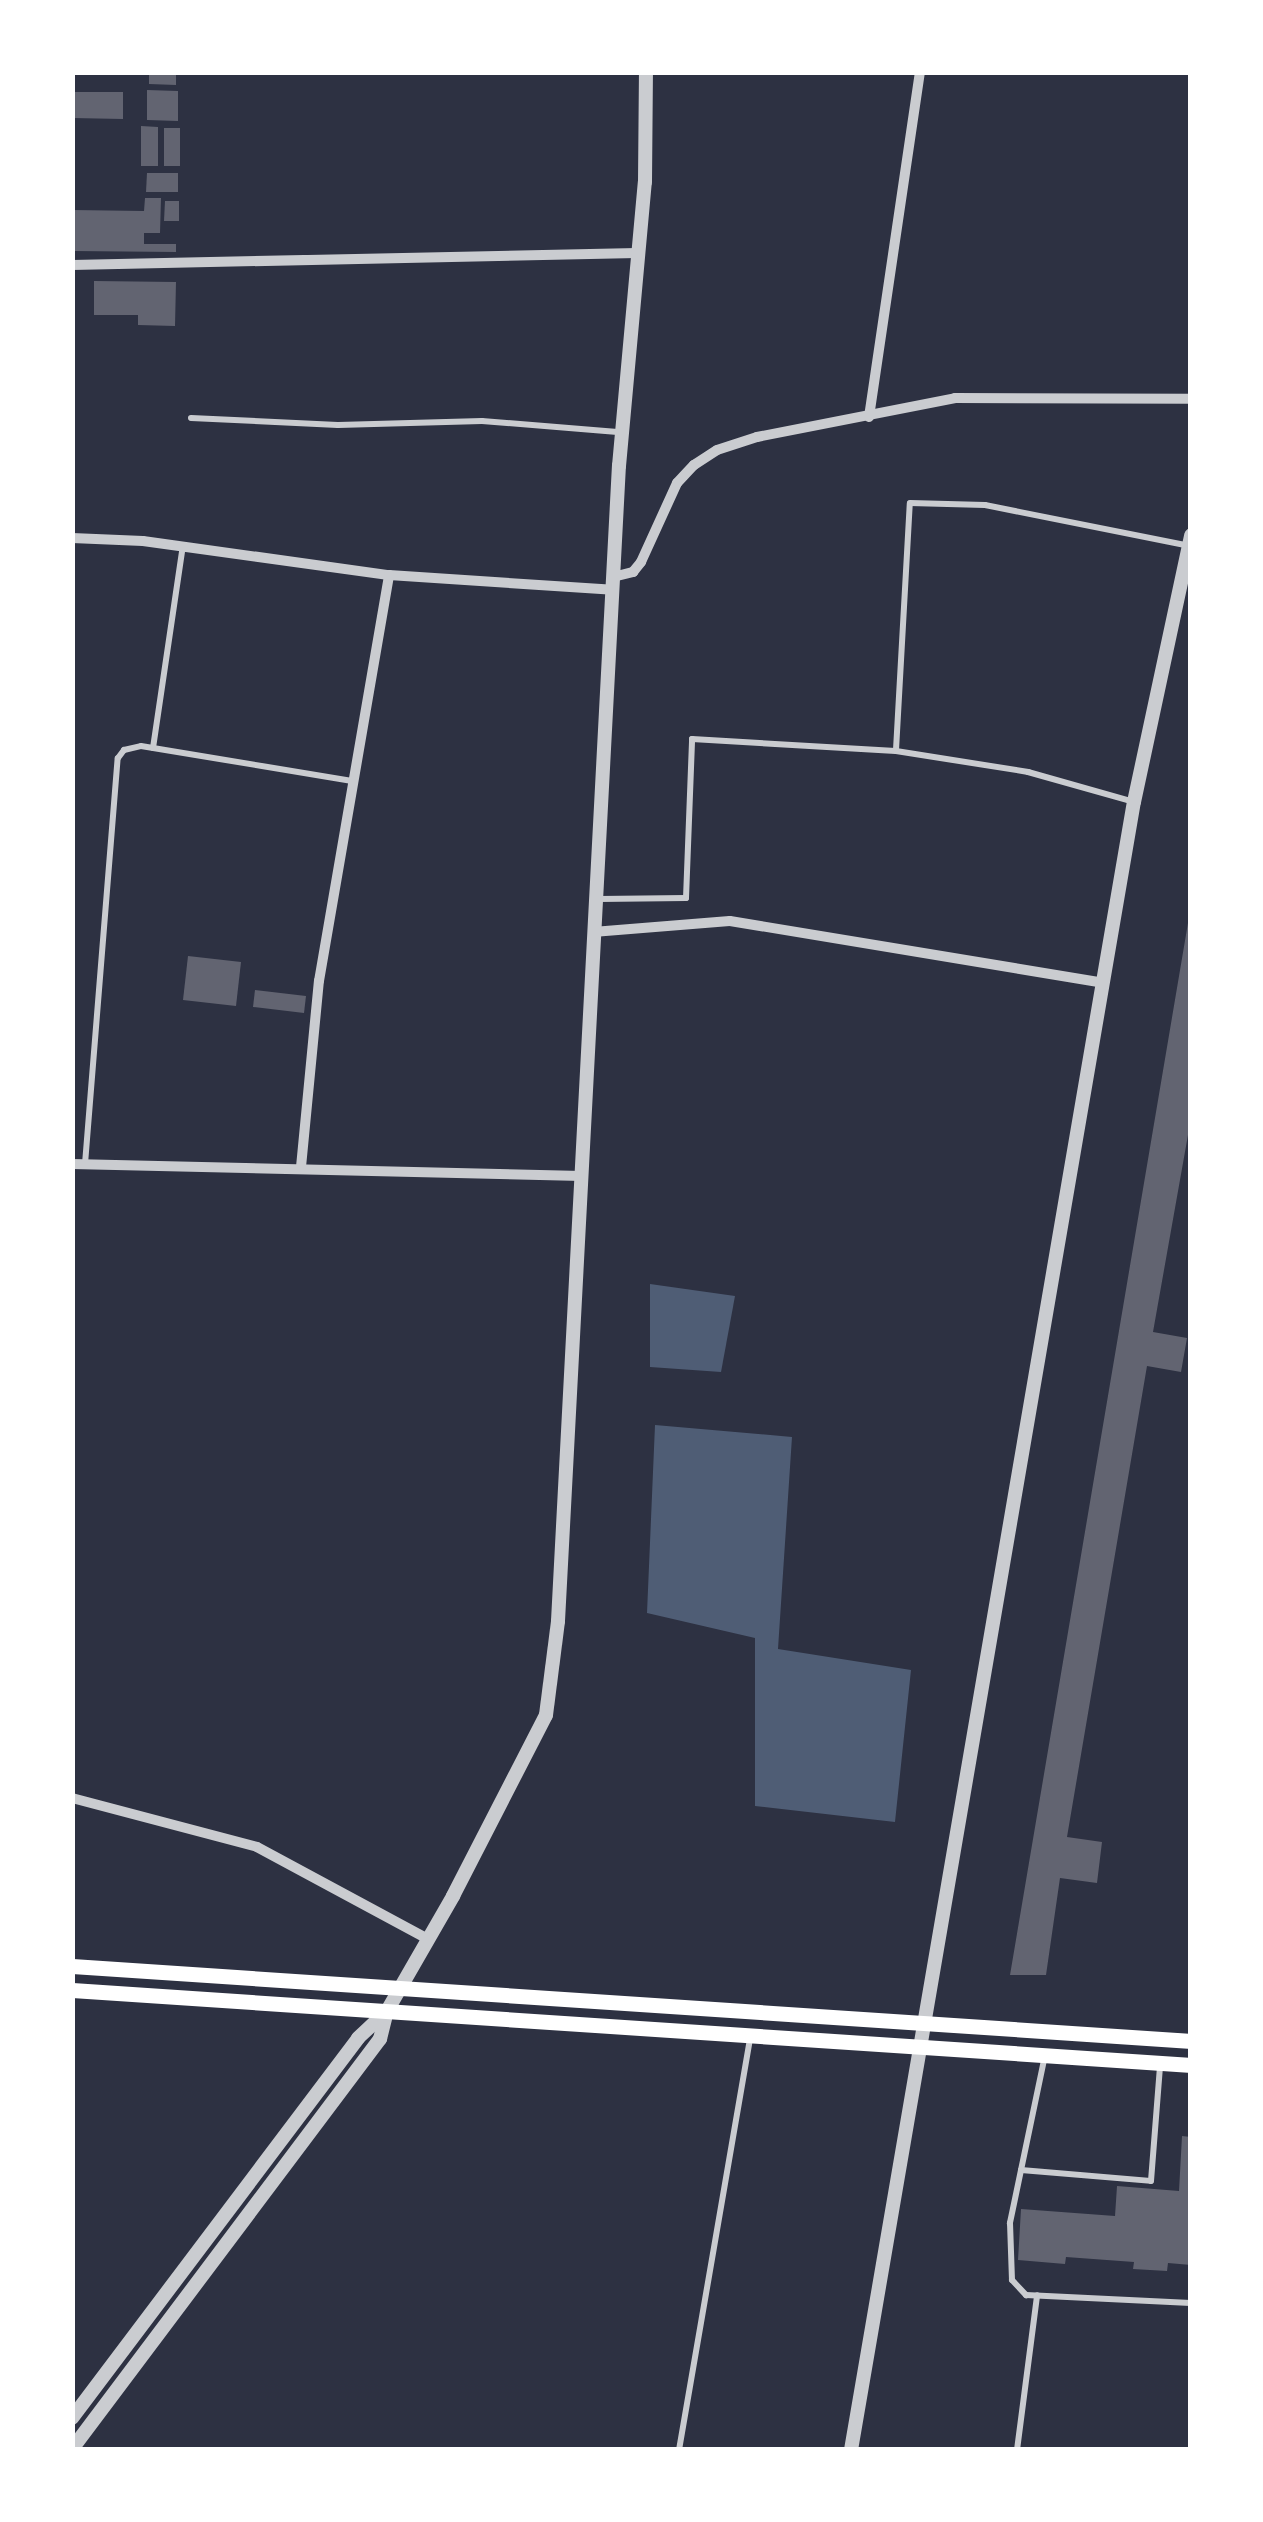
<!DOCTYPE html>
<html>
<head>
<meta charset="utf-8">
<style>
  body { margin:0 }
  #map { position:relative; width:1263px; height:2522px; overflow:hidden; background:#2d3142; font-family:"Work Sans",sans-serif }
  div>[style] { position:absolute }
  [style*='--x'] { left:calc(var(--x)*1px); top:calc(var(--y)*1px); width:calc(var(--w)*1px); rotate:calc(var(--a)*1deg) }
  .water>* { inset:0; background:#4f5d75 }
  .building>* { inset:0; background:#626471 }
  .service>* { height:6px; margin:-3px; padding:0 3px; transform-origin:3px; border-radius:3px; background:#caccd0 }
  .minor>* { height:10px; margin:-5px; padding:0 5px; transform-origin:5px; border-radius:5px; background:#caccd0 }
  .tertiary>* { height:14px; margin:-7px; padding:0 7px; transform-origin:7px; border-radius:7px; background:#caccd0 }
  .secondary>* { height:15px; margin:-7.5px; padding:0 7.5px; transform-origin:7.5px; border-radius:7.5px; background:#fff }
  span { translate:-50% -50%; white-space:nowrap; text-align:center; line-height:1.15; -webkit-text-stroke:9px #fff; paint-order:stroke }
  .frame { position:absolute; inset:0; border:75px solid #fff; pointer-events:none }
</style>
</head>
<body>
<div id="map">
  <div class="water">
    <i style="clip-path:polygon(650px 1284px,735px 1296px,721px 1372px,650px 1367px)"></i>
    <i style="clip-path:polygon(655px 1425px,792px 1437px,778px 1649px,911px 1670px,895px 1822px,755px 1806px,755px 1638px,647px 1613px)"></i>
  </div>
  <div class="building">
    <i style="clip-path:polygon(149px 72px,176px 72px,176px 85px,149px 84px)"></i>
    <i style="clip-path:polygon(147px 90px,178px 91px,178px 121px,147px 120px)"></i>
    <i style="clip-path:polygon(72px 92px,123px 92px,123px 119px,72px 118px)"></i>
    <i style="clip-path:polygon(141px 126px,158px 127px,158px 166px,141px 166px)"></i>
    <i style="clip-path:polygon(164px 128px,180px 128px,180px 166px,164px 166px)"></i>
    <i style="clip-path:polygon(147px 173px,178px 173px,178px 192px,146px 192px)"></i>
    <i style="clip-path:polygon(145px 198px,161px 198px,160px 233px,144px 233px,144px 244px,176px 244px,176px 252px,72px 251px,72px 210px,144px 211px)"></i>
    <i style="clip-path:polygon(165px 201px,179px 201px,179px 221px,164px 221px)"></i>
    <i style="clip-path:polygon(94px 281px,176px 282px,175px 326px,138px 325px,138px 315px,94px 315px)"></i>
    <i style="clip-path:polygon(1189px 917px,1191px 1118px,1153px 1332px,1187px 1338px,1181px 1372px,1147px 1366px,1067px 1837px,1102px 1842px,1097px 1883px,1060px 1878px,1046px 1975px,1010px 1975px)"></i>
    <i style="clip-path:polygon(188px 956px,241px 962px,236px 1006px,183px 1000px)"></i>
    <i style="clip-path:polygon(255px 990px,306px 996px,304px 1013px,253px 1007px)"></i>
    <i style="clip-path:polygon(1182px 2136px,1191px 2137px,1191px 2265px,1168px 2263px,1167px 2271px,1133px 2269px,1134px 2262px,1066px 2257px,1065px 2264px,1018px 2260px,1021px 2209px,1115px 2216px,1117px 2186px,1179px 2191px)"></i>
  </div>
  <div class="service">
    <i style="--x:191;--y:418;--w:147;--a:2.7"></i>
    <i style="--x:338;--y:425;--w:144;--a:-1.6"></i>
    <i style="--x:482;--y:421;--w:136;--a:4.6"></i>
    <i style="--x:153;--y:748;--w:204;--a:-81.6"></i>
    <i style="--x:896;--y:750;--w:247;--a:-86.8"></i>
    <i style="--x:910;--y:503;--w:75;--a:1.5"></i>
    <i style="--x:985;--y:505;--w:204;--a:11.3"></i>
    <i style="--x:599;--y:899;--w:87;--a:-0.7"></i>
    <i style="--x:686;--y:898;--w:159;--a:-87.8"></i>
    <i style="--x:692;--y:739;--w:204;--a:3.4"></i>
    <i style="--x:896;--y:751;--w:134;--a:9"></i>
    <i style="--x:1028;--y:772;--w:110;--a:15.8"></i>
    <i style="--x:85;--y:1164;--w:407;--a:-85.4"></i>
    <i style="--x:118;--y:758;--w:10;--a:-53"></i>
    <i style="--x:124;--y:750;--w:17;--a:-13"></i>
    <i style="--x:141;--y:746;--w:214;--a:9.4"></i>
    <i style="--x:1044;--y:2060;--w:167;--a:101.8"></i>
    <i style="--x:1010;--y:2223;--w:57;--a:88"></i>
    <i style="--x:1012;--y:2280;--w:21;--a:47"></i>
    <i style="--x:1026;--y:2295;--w:165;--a:2.8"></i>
    <i style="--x:1021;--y:2170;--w:130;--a:4.8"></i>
    <i style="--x:1151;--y:2181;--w:114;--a:-85.5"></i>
    <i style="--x:679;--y:2450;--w:419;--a:-80.2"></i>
    <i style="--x:1017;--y:2450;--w:156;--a:-82.6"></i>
  </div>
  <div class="minor">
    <i style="--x:72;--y:265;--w:565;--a:-1.22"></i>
    <i style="--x:869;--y:417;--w:349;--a:-81.6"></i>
    <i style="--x:72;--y:538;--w:71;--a:2.4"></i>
    <i style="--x:143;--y:541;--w:248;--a:7.9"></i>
    <i style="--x:389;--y:575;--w:224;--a:3.8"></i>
    <i style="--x:613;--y:577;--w:21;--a:-14"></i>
    <i style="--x:633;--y:572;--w:13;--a:-51"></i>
    <i style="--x:641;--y:562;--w:87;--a:-65.5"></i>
    <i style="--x:677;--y:483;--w:25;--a:-47"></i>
    <i style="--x:694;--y:465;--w:27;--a:-33"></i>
    <i style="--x:717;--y:450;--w:42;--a:-18"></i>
    <i style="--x:757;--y:437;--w:202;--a:-11.1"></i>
    <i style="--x:955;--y:398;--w:236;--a:0.2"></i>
    <i style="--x:593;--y:932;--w:137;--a:-4.6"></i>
    <i style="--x:730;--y:921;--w:378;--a:9.4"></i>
    <i style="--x:72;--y:1164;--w:510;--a:1.35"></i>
    <i style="--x:301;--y:1167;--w:187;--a:-84.5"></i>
    <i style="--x:319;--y:981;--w:412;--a:-80.2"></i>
    <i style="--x:72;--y:1798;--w:191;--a:14.8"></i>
    <i style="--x:257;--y:1847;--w:194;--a:28.3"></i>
  </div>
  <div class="tertiary">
    <i style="--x:72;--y:2418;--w:476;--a:-53"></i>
    <i style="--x:358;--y:2038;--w:40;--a:-43"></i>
    <i style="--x:72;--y:2449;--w:513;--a:-53.09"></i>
    <i style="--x:380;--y:2039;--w:29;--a:-76"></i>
    <i style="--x:387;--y:2011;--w:133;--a:-60.1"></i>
    <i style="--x:453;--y:1896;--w:203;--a:-62.8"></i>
    <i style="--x:546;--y:1715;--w:95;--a:-82.7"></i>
    <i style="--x:558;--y:1621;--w:1157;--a:-86.98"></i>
    <i style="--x:619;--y:466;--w:285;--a:-84.8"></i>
    <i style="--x:645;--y:182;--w:110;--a:-89.5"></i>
    <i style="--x:851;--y:2450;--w:1672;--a:-80.26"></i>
    <i style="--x:1134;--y:802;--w:273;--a:-77.9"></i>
  </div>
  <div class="secondary">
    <i style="--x:72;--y:1966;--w:1122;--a:3.83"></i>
    <i style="--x:72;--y:1990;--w:1122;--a:3.83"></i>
  </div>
  <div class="frame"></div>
</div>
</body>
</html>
